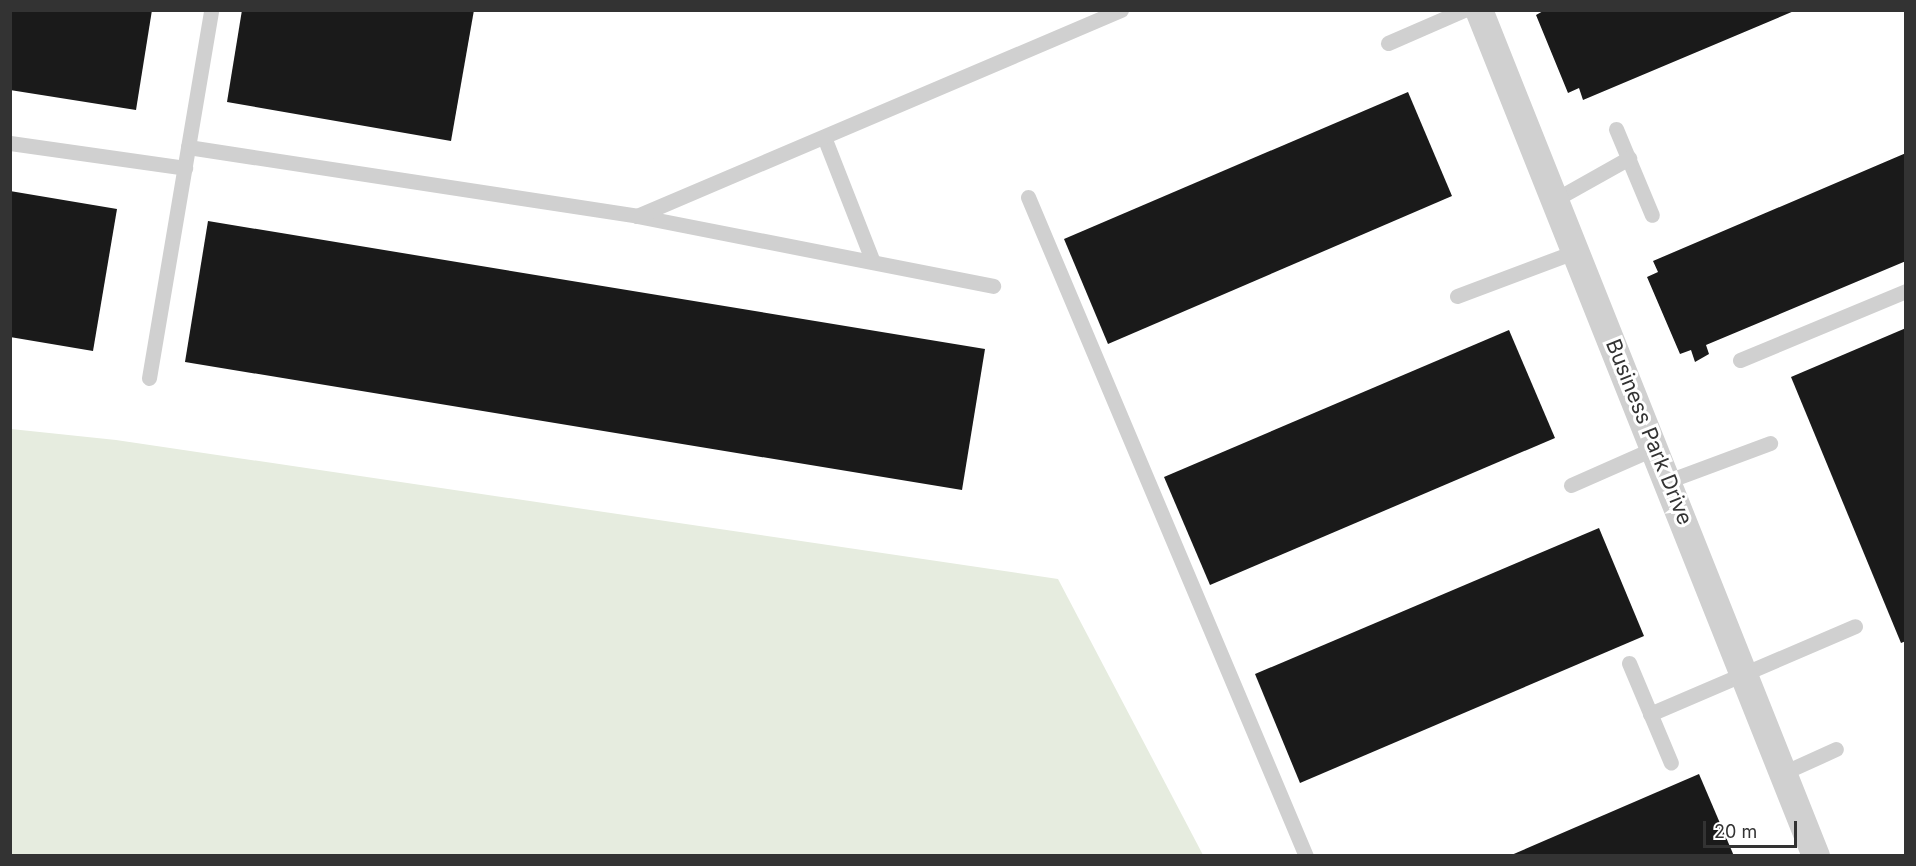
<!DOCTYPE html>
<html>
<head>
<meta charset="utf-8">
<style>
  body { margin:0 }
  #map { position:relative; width:1916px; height:866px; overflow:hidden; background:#fff; font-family:Inter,sans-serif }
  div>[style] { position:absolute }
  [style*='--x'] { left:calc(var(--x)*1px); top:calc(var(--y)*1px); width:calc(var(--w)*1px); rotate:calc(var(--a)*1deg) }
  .green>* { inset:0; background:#e6ecdf }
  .building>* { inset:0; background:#1a1a1a }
  .service>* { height:15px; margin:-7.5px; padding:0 7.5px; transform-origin:7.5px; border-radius:7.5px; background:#d0d0d0 }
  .minor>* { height:28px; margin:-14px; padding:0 14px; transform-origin:14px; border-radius:14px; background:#d0d0d0 }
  span { translate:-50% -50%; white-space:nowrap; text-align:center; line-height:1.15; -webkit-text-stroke:6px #fff; paint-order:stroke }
  .street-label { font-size:21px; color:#333 }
  .frame { position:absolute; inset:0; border:12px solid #333; pointer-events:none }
  .scale { position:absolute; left:1703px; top:821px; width:94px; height:27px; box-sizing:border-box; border:3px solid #333; border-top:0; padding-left:8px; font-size:18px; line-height:21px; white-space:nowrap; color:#333; -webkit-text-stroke:4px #fff; paint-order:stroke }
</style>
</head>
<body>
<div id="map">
  <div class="green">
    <i style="clip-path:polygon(11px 429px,116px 440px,1058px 579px,1203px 855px,11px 855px)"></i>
  </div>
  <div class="building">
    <i style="clip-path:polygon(10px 10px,152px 10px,136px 110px,10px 90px)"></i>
    <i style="clip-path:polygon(242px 10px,474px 10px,451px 141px,227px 102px)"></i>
    <i style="clip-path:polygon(1545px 10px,1794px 10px,1794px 11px,1583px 100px,1579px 88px,1568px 93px,1536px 15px)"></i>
    <i style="clip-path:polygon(1408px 92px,1452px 196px,1108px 344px,1064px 239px)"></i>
    <i style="clip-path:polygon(1906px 153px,1906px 261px,1706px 345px,1709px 354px,1695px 362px,1691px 350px,1680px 354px,1647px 277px,1658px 272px,1653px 261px)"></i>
    <i style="clip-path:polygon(10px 191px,117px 209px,93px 351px,10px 337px)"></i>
    <i style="clip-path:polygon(208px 221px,985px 349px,962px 490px,185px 362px)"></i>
    <i style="clip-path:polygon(1906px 328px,1906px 641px,1901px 643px,1791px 377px)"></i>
    <i style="clip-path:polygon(1509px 330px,1555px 438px,1210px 585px,1164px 477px)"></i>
    <i style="clip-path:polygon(1599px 528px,1644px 636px,1300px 783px,1255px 674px)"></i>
    <i style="clip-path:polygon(1699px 774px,1734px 856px,1509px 856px)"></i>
  </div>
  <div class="service">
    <i style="--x:1388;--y:43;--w:83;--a:-23.5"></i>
    <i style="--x:1616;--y:129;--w:93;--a:67.3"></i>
    <i style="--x:824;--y:137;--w:134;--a:68.6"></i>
    <i style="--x:10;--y:143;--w:177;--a:8.1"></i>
    <i style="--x:188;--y:147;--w:454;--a:8.7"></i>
    <i style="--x:637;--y:216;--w:363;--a:11.1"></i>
    <i style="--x:1028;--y:197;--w:715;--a:67.13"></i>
    <i style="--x:1556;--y:199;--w:84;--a:-29.3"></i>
    <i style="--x:637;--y:216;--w:526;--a:-23.06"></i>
    <i style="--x:1457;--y:296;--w:128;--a:-20.6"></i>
    <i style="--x:1740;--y:360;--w:180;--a:-22.6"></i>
    <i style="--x:149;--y:378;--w:373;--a:-80.4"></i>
    <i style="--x:1668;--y:481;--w:109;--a:-20.4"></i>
    <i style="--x:1571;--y:485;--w:92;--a:-23.8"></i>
    <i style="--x:1629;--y:663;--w:108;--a:67.2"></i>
    <i style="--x:1650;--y:714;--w:223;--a:-23.2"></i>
    <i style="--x:1783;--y:773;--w:58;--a:-24.4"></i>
  </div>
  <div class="minor">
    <i style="--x:1479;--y:10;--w:911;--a:68.28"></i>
  </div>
  <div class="street-label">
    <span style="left:1649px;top:432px;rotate:68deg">Business Park Drive</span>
  </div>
  <div class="frame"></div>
  <div class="scale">20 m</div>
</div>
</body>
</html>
